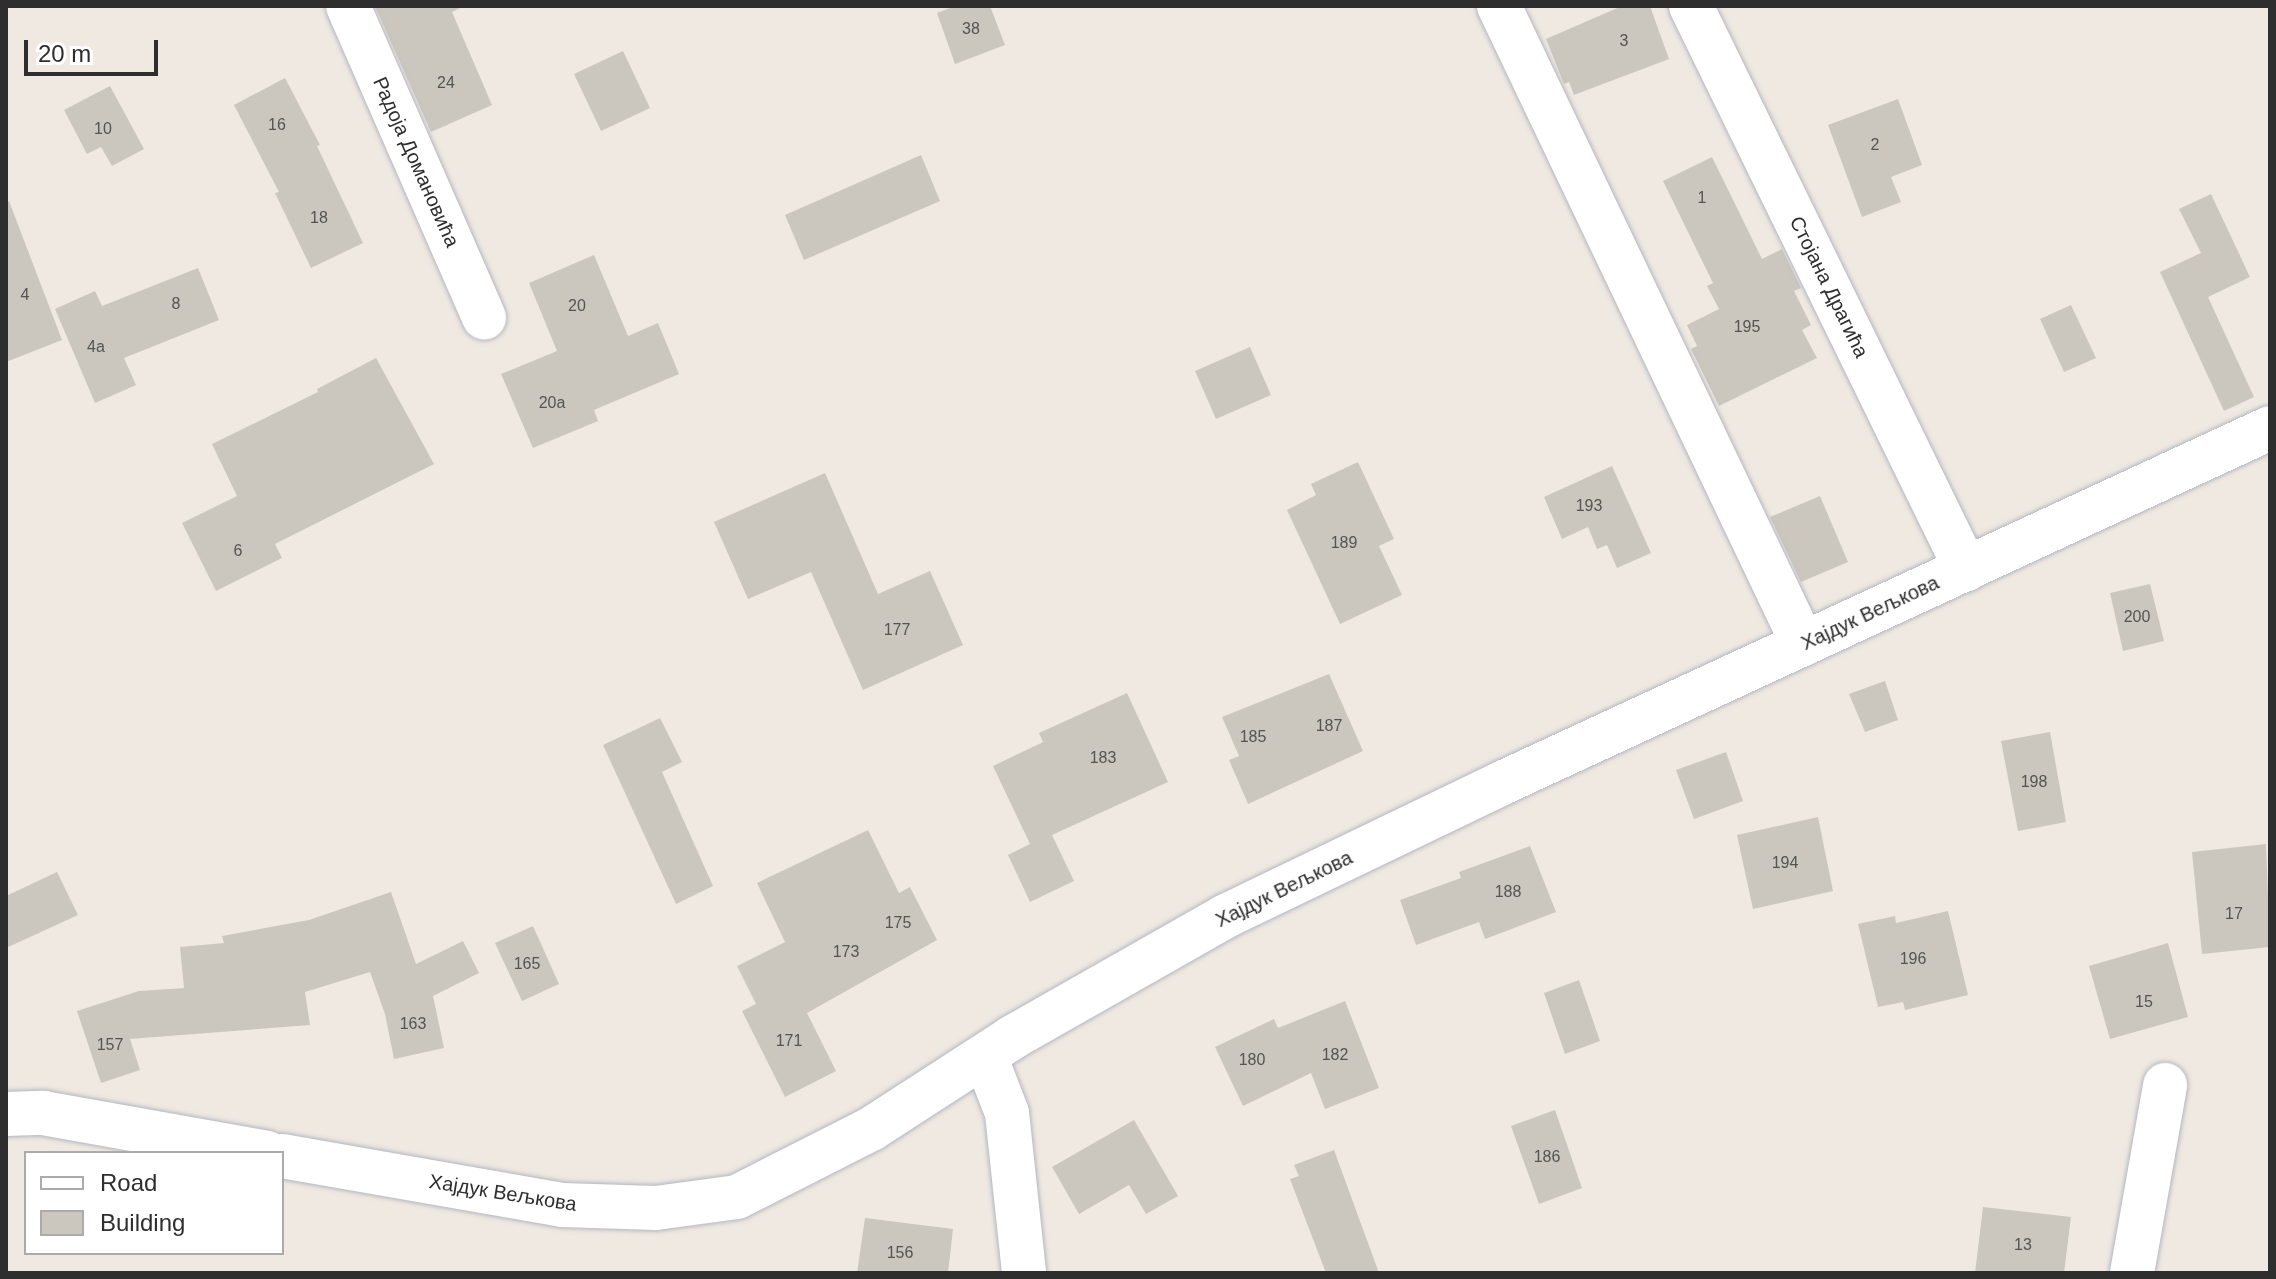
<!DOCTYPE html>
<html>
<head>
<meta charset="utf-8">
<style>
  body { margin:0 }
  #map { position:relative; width:2276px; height:1279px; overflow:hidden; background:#efe9e1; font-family:Arial,sans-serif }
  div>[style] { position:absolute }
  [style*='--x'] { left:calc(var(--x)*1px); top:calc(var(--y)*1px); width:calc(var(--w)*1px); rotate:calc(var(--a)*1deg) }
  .building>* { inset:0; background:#cbc7bf }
  .roads { filter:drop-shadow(0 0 2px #b4b7c1) drop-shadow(0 0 2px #b4b7c1) }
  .street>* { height:44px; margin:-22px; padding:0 22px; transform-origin:22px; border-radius:22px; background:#fff }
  span { translate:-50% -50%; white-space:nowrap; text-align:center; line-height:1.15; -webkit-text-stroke:6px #fff; paint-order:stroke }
  .number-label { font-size:16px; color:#555452 }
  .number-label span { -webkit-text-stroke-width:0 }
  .street-label { font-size:20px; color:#2e2e2e }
  .frame { position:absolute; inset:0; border:8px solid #2e2e2e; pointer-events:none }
  .legend { position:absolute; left:24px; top:1151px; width:260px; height:104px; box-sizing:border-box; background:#fff; border:2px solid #ababab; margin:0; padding:10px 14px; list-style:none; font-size:24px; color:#2e2e2e }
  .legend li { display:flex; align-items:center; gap:16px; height:40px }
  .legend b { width:40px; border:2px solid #ababab }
  .scale { position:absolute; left:24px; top:40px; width:134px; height:36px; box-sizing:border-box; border:4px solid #2e2e2e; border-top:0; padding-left:10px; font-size:24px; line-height:28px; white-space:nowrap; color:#2e2e2e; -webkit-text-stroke:6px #fff; paint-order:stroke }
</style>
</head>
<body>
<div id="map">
  <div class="building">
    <i style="clip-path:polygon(375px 6px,464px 6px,452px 12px,492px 105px,431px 132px)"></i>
    <i style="clip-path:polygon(955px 6px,990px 6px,1005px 45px,955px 64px,937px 13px)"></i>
    <i style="clip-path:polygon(1622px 6px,1650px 6px,1669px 59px,1574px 95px,1569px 82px,1564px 84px,1546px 39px)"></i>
    <i style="clip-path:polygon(623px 51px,650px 108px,601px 131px,574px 74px)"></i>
    <i style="clip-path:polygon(285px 78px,320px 145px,317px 146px,363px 243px,311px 268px,275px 193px,279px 192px,234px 105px)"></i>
    <i style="clip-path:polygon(110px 86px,144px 149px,112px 166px,101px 147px,87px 154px,64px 110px)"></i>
    <i style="clip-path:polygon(1898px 99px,1922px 165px,1891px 177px,1901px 202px,1862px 217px,1828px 125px)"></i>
    <i style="clip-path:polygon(921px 155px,940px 201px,804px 260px,785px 215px)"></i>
    <i style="clip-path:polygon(1712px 157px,1762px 259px,1782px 249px,1801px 288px,1794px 291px,1811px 325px,1802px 330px,1817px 358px,1719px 406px,1691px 349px,1697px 346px,1687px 325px,1719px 309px,1707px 286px,1713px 283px,1663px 181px)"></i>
    <i style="clip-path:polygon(2211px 194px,2250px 277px,2208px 297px,2254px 397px,2224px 411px,2160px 272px,2201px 253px,2179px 209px)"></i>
    <i style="clip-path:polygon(9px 201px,62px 340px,6px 362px,6px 202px)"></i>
    <i style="clip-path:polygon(594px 255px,628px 336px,658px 323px,679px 374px,594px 410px,598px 421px,533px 448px,501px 374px,557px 351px,529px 283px)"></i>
    <i style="clip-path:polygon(198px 268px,219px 320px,124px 358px,136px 385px,95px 403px,55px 309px,95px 291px,102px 306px)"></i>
    <i style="clip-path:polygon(2071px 305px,2096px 358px,2064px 372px,2040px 319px)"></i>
    <i style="clip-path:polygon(1250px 347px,1271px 395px,1216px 419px,1195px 371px)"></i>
    <i style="clip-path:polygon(376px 358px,434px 464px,275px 544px,282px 558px,216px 591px,182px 523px,237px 496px,212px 444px,318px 392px,317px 389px)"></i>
    <i style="clip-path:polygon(1358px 462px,1394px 539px,1379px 546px,1402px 595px,1340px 624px,1287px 510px,1316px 495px,1311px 484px)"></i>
    <i style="clip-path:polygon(1612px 466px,1651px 553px,1617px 568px,1607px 545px,1597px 549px,1588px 527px,1562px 539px,1544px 497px)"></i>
    <i style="clip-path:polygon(825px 473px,878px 594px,930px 571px,963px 645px,863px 690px,811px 572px,748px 599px,714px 522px)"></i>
    <i style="clip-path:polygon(1820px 496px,1848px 562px,1801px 582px,1770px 517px)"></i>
    <i style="clip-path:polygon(2150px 584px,2164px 641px,2123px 651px,2110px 593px)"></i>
    <i style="clip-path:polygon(1329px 674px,1363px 751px,1248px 804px,1229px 760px,1239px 756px,1222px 717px)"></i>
    <i style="clip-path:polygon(1885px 681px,1898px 720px,1865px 732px,1849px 694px)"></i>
    <i style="clip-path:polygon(1127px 693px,1168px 782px,1052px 835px,1074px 881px,1030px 902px,1008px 855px,1030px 844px,993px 766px,1043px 742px,1039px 733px)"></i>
    <i style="clip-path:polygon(660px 718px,682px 762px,662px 772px,713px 886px,676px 904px,603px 745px)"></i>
    <i style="clip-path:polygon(2050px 732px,2066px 822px,2018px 831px,2001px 741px)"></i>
    <i style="clip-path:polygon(1726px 752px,1743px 801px,1694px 819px,1676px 770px)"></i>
    <i style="clip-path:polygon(1818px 817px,1833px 891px,1753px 909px,1737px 835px)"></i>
    <i style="clip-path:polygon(868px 830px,899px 893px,910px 887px,937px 940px,807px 1013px,836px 1071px,785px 1097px,742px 1011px,756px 1004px,737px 966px,785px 942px,757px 883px)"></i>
    <i style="clip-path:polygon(2266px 844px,2270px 947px,2202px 954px,2192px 852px)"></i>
    <i style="clip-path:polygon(1530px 846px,1556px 912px,1485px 939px,1479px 922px,1416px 945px,1400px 900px,1461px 878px,1459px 872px)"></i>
    <i style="clip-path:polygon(57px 872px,78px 915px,6px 948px,6px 896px)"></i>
    <i style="clip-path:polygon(391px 892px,416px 964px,463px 941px,479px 973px,433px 996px,444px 1048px,394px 1059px,385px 1014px,370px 972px,305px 992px,310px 1025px,130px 1039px,140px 1070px,101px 1083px,77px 1011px,139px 991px,184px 988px,180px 947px,224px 943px,222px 936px,309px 920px)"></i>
    <i style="clip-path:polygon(1948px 911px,1968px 995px,1905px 1010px,1903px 1002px,1878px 1007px,1858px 924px,1895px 916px,1896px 923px)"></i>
    <i style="clip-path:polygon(533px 926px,559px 984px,522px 1001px,495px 943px)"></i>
    <i style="clip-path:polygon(2168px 943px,2188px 1017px,2110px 1039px,2089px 966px)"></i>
    <i style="clip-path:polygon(1579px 980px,1600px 1041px,1565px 1054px,1544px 993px)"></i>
    <i style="clip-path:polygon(1345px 1001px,1379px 1088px,1325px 1109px,1311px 1073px,1243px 1106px,1215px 1047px,1274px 1019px,1278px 1028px)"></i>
    <i style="clip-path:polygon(1555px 1110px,1582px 1188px,1539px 1204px,1511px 1126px)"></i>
    <i style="clip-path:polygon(1134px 1120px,1178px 1196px,1146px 1214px,1129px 1185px,1079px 1214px,1052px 1167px)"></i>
    <i style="clip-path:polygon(1334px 1150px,1379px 1273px,1326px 1273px,1290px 1179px,1299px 1176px,1294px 1165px)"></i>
    <i style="clip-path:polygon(1983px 1207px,2071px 1217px,2064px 1273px,1975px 1273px)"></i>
    <i style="clip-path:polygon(865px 1218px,953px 1229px,948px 1273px,857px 1273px)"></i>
  </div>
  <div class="roads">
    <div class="street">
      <i style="--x:348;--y:6;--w:340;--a:66.4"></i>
      <i style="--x:1499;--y:6;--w:707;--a:64.52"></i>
      <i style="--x:1691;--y:6;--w:627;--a:63.97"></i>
      <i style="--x:985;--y:1056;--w:61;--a:68.9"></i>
      <i style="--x:1007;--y:1113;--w:161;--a:83.9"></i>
      <i style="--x:6;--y:1114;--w:37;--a:-2"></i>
      <i style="--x:43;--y:1113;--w:228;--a:10.1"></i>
      <i style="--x:282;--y:1156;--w:284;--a:9.9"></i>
      <i style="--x:562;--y:1205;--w:94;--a:1.8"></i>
      <i style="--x:656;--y:1208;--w:82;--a:-7.7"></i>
      <i style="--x:737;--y:1197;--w:150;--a:-26.9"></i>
      <i style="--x:871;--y:1129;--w:169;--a:-32.9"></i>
      <i style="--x:1013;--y:1037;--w:245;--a:-29.6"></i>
      <i style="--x:1226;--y:916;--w:304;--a:-25.7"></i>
      <i style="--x:1500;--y:784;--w:848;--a:-24.81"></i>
      <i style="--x:2132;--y:1273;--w:191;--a:-80"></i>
    </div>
  </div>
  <div class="number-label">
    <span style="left:971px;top:29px">38</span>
    <span style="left:1624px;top:41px">3</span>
    <span style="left:446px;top:83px">24</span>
    <span style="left:277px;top:125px">16</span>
    <span style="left:103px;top:129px">10</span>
    <span style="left:1875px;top:145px">2</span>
    <span style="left:1702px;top:198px">1</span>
    <span style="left:319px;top:218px">18</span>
    <span style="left:25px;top:295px">4</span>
    <span style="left:176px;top:304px">8</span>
    <span style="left:577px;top:306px">20</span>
    <span style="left:1747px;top:327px">195</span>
    <span style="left:96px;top:347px">4a</span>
    <span style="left:552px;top:403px">20a</span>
    <span style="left:1589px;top:506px">193</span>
    <span style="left:1344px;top:543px">189</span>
    <span style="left:238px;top:551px">6</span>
    <span style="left:2137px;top:617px">200</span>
    <span style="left:897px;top:630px">177</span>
    <span style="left:1329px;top:726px">187</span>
    <span style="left:1253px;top:737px">185</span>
    <span style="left:1103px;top:758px">183</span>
    <span style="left:2034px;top:782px">198</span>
    <span style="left:1785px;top:863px">194</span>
    <span style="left:1508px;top:892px">188</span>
    <span style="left:2234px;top:914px">17</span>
    <span style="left:898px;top:923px">175</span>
    <span style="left:846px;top:952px">173</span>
    <span style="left:1913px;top:959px">196</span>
    <span style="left:527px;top:964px">165</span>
    <span style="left:2144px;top:1002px">15</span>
    <span style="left:413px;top:1024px">163</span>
    <span style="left:789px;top:1041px">171</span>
    <span style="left:110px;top:1045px">157</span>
    <span style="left:1335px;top:1055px">182</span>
    <span style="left:1252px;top:1060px">180</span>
    <span style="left:1547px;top:1157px">186</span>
    <span style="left:2023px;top:1245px">13</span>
    <span style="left:900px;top:1253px">156</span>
  </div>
  <div class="street-label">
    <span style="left:416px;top:162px;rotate:66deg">Радоја Домановића</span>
    <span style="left:1829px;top:287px;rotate:64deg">Стојана Драгића</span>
    <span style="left:1870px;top:613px;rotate:-25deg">Хајдук Вељкова</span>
    <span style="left:1284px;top:889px;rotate:-26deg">Хајдук Вељкова</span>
    <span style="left:503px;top:1193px;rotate:9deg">Хајдук Вељкова</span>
  </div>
  <div class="frame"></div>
  <ul class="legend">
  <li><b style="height:10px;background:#fff"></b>Road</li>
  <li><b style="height:22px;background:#cbc7bf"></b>Building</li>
  </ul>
  <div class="scale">20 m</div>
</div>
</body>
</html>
